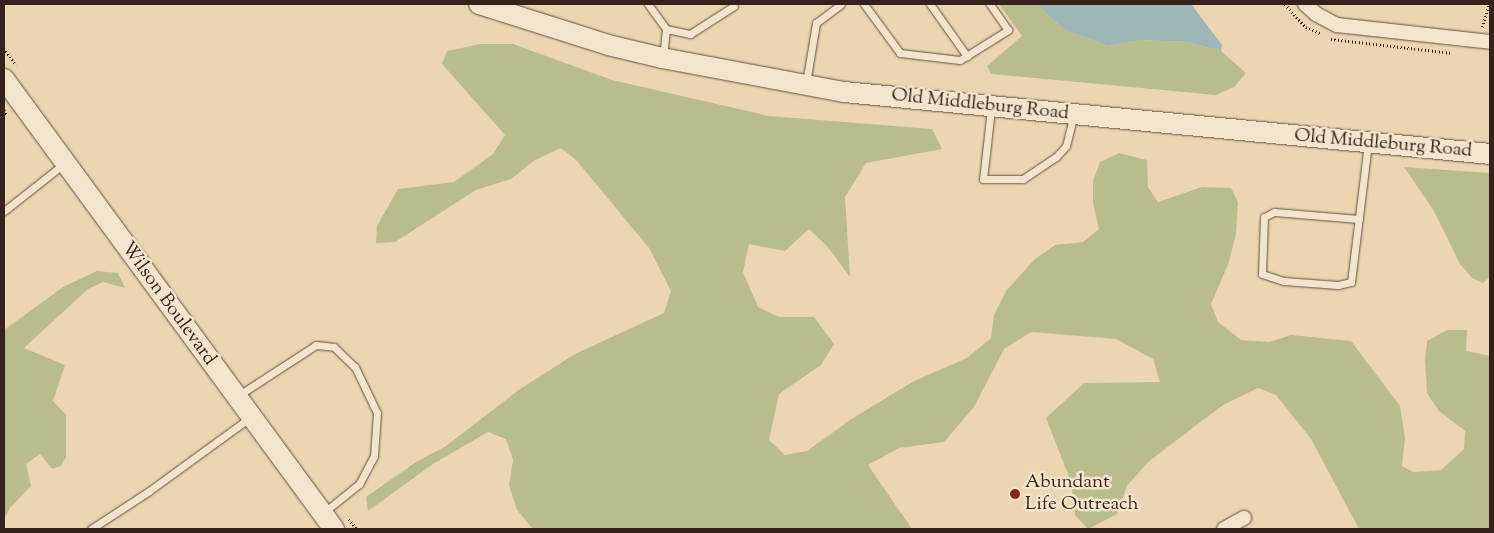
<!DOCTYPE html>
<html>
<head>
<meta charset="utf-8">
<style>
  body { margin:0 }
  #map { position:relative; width:1494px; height:533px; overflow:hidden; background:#ecd6b2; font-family:"Sorts Mill Goudy",serif }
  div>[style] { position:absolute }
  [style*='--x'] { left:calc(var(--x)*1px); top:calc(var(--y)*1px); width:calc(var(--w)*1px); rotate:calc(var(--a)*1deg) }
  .green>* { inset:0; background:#b9bd8b }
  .water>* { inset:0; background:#9cb7b5 }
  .path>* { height:2.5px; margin-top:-1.25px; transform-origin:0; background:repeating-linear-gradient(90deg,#36221a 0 1px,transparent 0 3.5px) }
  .roads { filter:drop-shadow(0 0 1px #644f40) drop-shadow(0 0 1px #644f40) }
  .lane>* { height:7px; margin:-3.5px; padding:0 3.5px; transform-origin:3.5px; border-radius:3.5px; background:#f3e4cd }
  .street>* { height:14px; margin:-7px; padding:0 7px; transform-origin:7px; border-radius:7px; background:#f3e4cd }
  .secondary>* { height:20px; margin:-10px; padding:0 10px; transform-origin:10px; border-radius:10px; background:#f3e4cd }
  .dots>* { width:14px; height:14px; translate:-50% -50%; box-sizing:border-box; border:2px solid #f3e4cd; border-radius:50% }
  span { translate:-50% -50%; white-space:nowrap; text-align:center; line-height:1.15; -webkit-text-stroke:5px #f3e4cd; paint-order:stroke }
  .street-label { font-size:19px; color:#36221a }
  .poi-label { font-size:19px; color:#36221a }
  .left { translate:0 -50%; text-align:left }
  .frame { position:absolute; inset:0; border:5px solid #36221a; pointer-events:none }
</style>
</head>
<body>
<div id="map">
  <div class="green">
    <i style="clip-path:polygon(999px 4px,1036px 4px,1065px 30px,1108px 46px,1141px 40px,1187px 42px,1221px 51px,1246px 73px,1234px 87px,1216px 95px,991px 74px,987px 66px,1022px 36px)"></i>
    <i style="clip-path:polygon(481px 44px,513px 44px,612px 80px,769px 116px,932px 129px,942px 149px,866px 163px,845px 197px,850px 277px,827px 246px,809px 229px,785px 251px,749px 244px,743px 272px,758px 307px,779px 317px,814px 317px,834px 344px,821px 365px,779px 394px,769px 440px,785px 455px,807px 451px,850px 420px,914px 381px,967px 358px,991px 338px,994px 315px,1006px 291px,1034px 260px,1055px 245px,1083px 242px,1099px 229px,1093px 203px,1093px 181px,1100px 162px,1119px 153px,1147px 160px,1148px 187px,1158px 202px,1202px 187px,1231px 188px,1238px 202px,1236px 234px,1229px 262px,1211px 304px,1218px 322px,1241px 340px,1269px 342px,1291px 335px,1351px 341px,1400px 406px,1405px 438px,1402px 466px,1413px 472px,1441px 470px,1464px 449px,1465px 431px,1439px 411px,1427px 393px,1425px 359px,1427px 341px,1447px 330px,1467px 330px,1466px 351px,1490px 356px,1490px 529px,1359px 529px,1311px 439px,1276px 395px,1258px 388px,1223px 405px,1148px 462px,1127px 486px,1117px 514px,1088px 529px,1075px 515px,1071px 482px,1046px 418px,1084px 383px,1160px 382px,1153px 359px,1116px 339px,1031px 332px,1004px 349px,974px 407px,944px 442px,899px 448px,868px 465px,912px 529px,533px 529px,517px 510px,509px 485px,513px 460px,506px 439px,488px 432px,433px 464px,368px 511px,366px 497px,416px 462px,446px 446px,520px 389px,575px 354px,664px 313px,671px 291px,649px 248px,577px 161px,561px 148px,535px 160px,511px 179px,476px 190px,395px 242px,376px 243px,377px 226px,398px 189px,454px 182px,493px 154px,505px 135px,442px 64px,447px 51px)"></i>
    <i style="clip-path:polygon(1404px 167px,1490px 173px,1490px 277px,1483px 283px,1472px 278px,1460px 264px,1434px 211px)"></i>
    <i style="clip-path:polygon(97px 271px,118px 273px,125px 288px,103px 282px,88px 289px,24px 348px,65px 365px,53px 401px,66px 415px,66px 457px,61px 466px,52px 469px,40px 454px,26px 464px,31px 486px,10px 508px,4px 519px,4px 330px,63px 287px)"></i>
  </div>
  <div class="water">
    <i style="clip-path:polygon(1036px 4px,1191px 4px,1222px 45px,1221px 51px,1187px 42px,1141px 40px,1108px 46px,1065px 30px)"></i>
  </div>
  <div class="path">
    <i style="--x:1285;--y:4;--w:31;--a:48"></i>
    <i style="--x:1306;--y:27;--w:17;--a:24"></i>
    <i style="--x:1482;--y:27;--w:24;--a:-73"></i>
    <i style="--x:1331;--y:39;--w:122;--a:6.6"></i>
    <i style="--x:4;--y:48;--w:21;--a:55"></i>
    <i style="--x:4;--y:110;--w:6;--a:59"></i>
    <i style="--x:349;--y:519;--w:13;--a:51"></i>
  </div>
  <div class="roads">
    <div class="lane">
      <i style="--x:648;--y:4;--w:31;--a:54"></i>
      <i style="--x:666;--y:29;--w:27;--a:96"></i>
      <i style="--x:864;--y:4;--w:61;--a:53.7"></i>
      <i style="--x:900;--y:53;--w:60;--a:6.7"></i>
      <i style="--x:960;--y:60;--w:57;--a:-32"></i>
      <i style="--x:1008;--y:30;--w:32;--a:-125"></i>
      <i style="--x:930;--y:4;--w:64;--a:54.6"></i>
      <i style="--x:666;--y:29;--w:25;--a:12"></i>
      <i style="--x:690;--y:34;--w:52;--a:-32.5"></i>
      <i style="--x:806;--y:83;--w:61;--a:-80.5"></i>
      <i style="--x:816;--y:23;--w:31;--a:-37"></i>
      <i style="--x:991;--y:109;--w:70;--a:96.5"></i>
      <i style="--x:983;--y:179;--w:40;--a:0"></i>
      <i style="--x:1023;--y:179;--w:40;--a:-34"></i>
      <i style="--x:1056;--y:157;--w:15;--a:-48"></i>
      <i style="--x:1066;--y:146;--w:32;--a:-76"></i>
      <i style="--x:4;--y:211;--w:78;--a:-38.2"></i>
      <i style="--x:1359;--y:219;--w:85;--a:-175.3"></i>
      <i style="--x:1274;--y:212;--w:11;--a:153"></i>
      <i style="--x:1264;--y:217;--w:57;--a:92"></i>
      <i style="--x:1262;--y:274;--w:23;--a:18"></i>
      <i style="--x:1284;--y:281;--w:54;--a:4.2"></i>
      <i style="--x:1338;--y:285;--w:13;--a:-13"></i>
      <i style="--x:1351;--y:282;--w:140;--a:-83"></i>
      <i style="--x:239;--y:395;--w:92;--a:-33"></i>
      <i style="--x:316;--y:345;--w:18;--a:6"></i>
      <i style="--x:334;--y:347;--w:29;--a:44"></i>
      <i style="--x:355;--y:367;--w:51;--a:64.4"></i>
      <i style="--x:377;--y:413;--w:43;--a:94"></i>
      <i style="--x:374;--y:456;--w:32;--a:118"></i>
      <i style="--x:359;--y:484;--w:46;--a:141.1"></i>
      <i style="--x:91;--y:529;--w:69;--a:-33.2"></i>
      <i style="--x:149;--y:491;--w:126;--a:-36"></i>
    </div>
    <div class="street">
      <i style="--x:1305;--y:4;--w:15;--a:42"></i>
      <i style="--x:1316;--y:14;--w:24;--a:28"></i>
      <i style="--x:1337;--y:25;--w:154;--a:6.3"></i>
      <i style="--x:1224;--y:529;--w:23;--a:-29"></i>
    </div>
    <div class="secondary">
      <i style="--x:479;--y:4;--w:135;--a:17.6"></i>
      <i style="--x:608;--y:45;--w:56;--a:13.5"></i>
      <i style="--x:662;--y:58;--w:185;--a:10.6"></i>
      <i style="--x:844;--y:92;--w:649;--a:5.48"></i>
      <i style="--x:4;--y:79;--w:558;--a:53.75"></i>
    </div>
  </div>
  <div class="dots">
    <i style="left:1015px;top:494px;background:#8f2418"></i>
  </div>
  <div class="street-label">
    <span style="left:980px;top:105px;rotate:6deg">Old Middleburg Road</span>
    <span style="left:1383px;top:144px;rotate:5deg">Old Middleburg Road</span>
    <span style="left:168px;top:304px;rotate:54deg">Wilson Boulevard</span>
  </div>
  <div class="poi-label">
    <span class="left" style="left:1025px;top:494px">Abundant<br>Life Outreach</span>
  </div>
  <div class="frame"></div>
</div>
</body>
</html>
